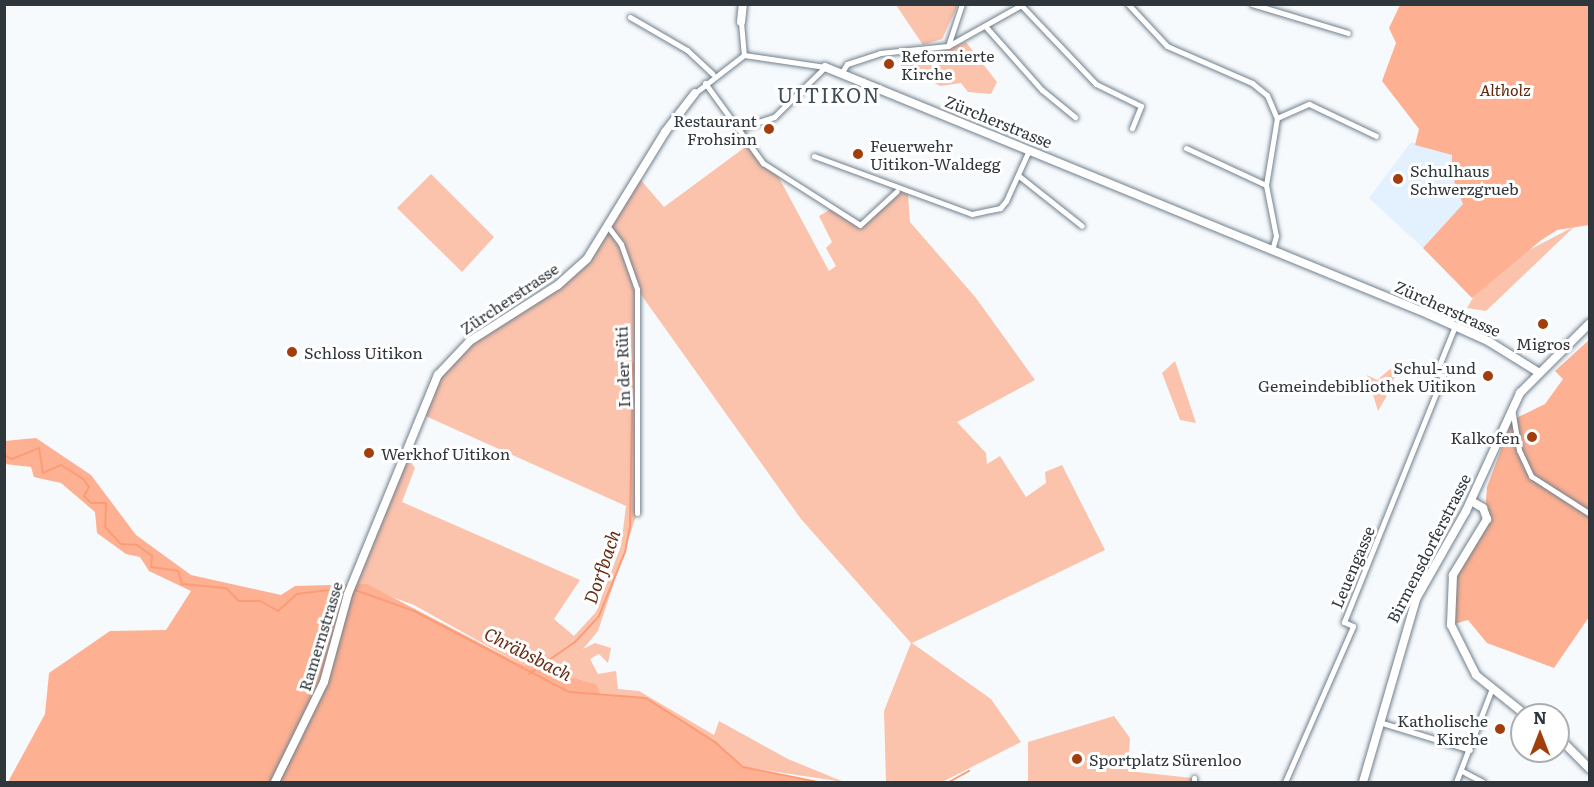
<!DOCTYPE html>
<html>
<head>
<meta charset="utf-8">
<style>
  body { margin:0 }
  #map { position:relative; width:1594px; height:787px; overflow:hidden; background:#f7fafd; font-family:Literata,serif }
  div>[style] { position:absolute }
  [style*='--x'] { left:calc(var(--x)*1px); top:calc(var(--y)*1px); width:calc(var(--w)*1px); rotate:calc(var(--a)*1deg) }
  .built>* { inset:0; background:#e3f0fd }
  .green>* { inset:0; background:#fbc2ac }
  .forest>* { inset:0; background:#fdb092 }
  .stream>* { height:2px; margin:-1px; padding:0 1px; transform-origin:1px; border-radius:1px; background:#fc9c77 }
  .roads { filter:drop-shadow(0 0 2px #71808d) drop-shadow(0 0 2px #71808d) }
  .street>* { height:5px; margin:-2.5px; padding:0 2.5px; transform-origin:2.5px; border-radius:2.5px; background:#fff }
  .secondary>* { height:8px; margin:-4px; padding:0 4px; transform-origin:4px; border-radius:4px; background:#fff }
  .dots>* { width:16px; height:16px; translate:-50% -50%; box-sizing:border-box; border:3px solid #fff; border-radius:50% }
  span { translate:-50% -50%; white-space:nowrap; text-align:center; line-height:1.15; -webkit-text-stroke:6px #fff; paint-order:stroke }
  .poi-label { font-size:16px; color:#30373c }
  .left { translate:0 -50%; text-align:left }
  .right { translate:-100% -50%; text-align:right }
  .park-label { font-size:16px; color:#60250b; font-style:italic }
  .street-label { font-size:16px; color:#30373c }
  .water-label { font-size:18px; color:#682c13; font-style:italic }
  .quarter-label { font-size:20px; color:#3f4d59; letter-spacing:1.5px }
  .frame { position:absolute; inset:0; border:6px solid #30373c; pointer-events:none }
  .north { position:absolute; left:1510px; top:703px; width:60px; height:60px; box-sizing:border-box; background:#fff; border:2px solid #acafb1; border-radius:50%; rotate:0deg; font-size:16px; font-weight:700; line-height:24px; text-align:center; color:#30373c }
  .north::after { content:''; display:block; margin:auto; width:21px; height:27px; background:#a23e0c; clip-path:polygon(50% 0,100% 100%,50% 72%,0 100%) }
</style>
</head>
<body>
<div id="map">
  <div class="built">
    <i style="clip-path:polygon(1411px 142px,1452px 155px,1451px 173px,1463px 204px,1423px 248px,1369px 198px)"></i>
  </div>
  <div class="green">
    <i style="clip-path:polygon(896px 5px,958px 5px,942px 39px,923px 45px)"></i>
    <i style="clip-path:polygon(966px 42px,997px 82px,991px 94px,968px 92px,961px 83px,940px 86px,922px 76px,923px 70px,900px 71px,903px 54px,936px 54px)"></i>
    <i style="clip-path:polygon(748px 145px,777px 174px,829px 271px,836px 266px,826px 248px,832px 242px,819px 216px,836px 206px,860px 225px,897px 191px,908px 194px,910px 222px,976px 298px,1035px 380px,957px 422px,986px 453px,987px 464px,1000px 456px,1026px 497px,1046px 483px,1045px 472px,1062px 465px,1105px 550px,912px 643px,991px 699px,1021px 742px,942px 782px,886px 782px,884px 711px,911px 643px,801px 519px,637px 289px,637px 513px,598px 631px,583px 649px,595px 643px,611px 648px,608px 663px,599px 654px,590px 659px,598px 674px,616px 671px,618px 689px,639px 691px,714px 735px,719px 721px,788px 759px,844px 782px,743px 767px,715px 742px,646px 698px,599px 694px,597px 684px,518px 663px,414px 605px,356px 584px,405px 454px,415px 468px,402px 502px,580px 580px,554px 619px,574px 636px,596px 612px,621px 546px,626px 506px,421px 414px,435px 381px,457px 352px,587px 259px,639px 178px,664px 207px)"></i>
    <i style="clip-path:polygon(431px 174px,494px 237px,462px 272px,397px 208px)"></i>
    <i style="clip-path:polygon(1575px 226px,1486px 311px,1467px 308px,1478px 289px,1514px 258px)"></i>
    <i style="clip-path:polygon(1401px 360px,1389px 392px,1378px 411px,1367px 375px,1377px 380px)"></i>
    <i style="clip-path:polygon(1175px 361px,1196px 423px,1180px 420px,1162px 373px)"></i>
    <i style="clip-path:polygon(1114px 716px,1130px 738px,1128px 771px,1192px 778px,1192px 782px,1028px 782px,1028px 742px)"></i>
  </div>
  <div class="forest">
    <i style="clip-path:polygon(1400px 5px,1589px 5px,1589px 225px,1557px 230px,1540px 241px,1472px 298px,1423px 248px,1463px 204px,1451px 173px,1452px 155px,1415px 145px,1419px 129px,1382px 81px,1396px 43px,1389px 28px)"></i>
    <i style="clip-path:polygon(1589px 340px,1589px 617px,1554px 668px,1487px 643px,1468px 620px,1451px 625px,1450px 588px,1484px 526px,1487px 487px,1512px 420px,1545px 404px,1563px 379px,1555px 371px)"></i>
    <i style="clip-path:polygon(36px 438px,91px 475px,136px 535px,191px 575px,281px 595px,295px 586px,367px 584px,518px 663px,597px 684px,600px 694px,646px 698px,715px 742px,743px 767px,818px 782px,8px 782px,45px 714px,49px 673px,110px 631px,166px 630px,191px 591px,149px 571px,140px 557px,126px 554px,97px 533px,95px 512px,61px 483px,34px 477px,31px 467px,5px 464px,4px 441px)"></i>
  </div>
  <div class="stream">
    <i style="--x:4;--y:455;--w:9;--a:27"></i>
    <i style="--x:12;--y:459;--w:29;--a:-22"></i>
    <i style="--x:39;--y:448;--w:25;--a:81"></i>
    <i style="--x:43;--y:473;--w:20;--a:-24"></i>
    <i style="--x:61;--y:465;--w:26;--a:32"></i>
    <i style="--x:83;--y:479;--w:10;--a:53"></i>
    <i style="--x:89;--y:487;--w:10;--a:119"></i>
    <i style="--x:84;--y:496;--w:10;--a:45"></i>
    <i style="--x:91;--y:503;--w:15;--a:0"></i>
    <i style="--x:106;--y:503;--w:24;--a:92"></i>
    <i style="--x:105;--y:527;--w:23;--a:47"></i>
    <i style="--x:121;--y:544;--w:16;--a:4"></i>
    <i style="--x:137;--y:545;--w:19;--a:36"></i>
    <i style="--x:152;--y:556;--w:11;--a:95"></i>
    <i style="--x:151;--y:567;--w:27;--a:8"></i>
    <i style="--x:178;--y:571;--w:14;--a:73"></i>
    <i style="--x:182;--y:584;--w:44;--a:5.2"></i>
    <i style="--x:226;--y:588;--w:18;--a:45"></i>
    <i style="--x:239;--y:601;--w:21;--a:0"></i>
    <i style="--x:260;--y:601;--w:21;--a:29"></i>
    <i style="--x:278;--y:611;--w:25;--a:-42"></i>
    <i style="--x:297;--y:594;--w:49;--a:-7"></i>
    <i style="--x:355;--y:590;--w:63;--a:19.6"></i>
    <i style="--x:414;--y:611;--w:175;--a:27.6"></i>
    <i style="--x:569;--y:692;--w:77;--a:4.5"></i>
    <i style="--x:646;--y:698;--w:82;--a:32.5"></i>
    <i style="--x:715;--y:742;--w:38;--a:42"></i>
    <i style="--x:743;--y:767;--w:76;--a:11.3"></i>
    <i style="--x:529;--y:674;--w:56;--a:-34.8"></i>
    <i style="--x:575;--y:642;--w:35;--a:-47"></i>
    <i style="--x:599;--y:616;--w:69;--a:-67.9"></i>
    <i style="--x:625;--y:552;--w:25;--a:-79"></i>
    <i style="--x:630;--y:527;--w:164;--a:-89"></i>
    <i style="--x:949;--y:782;--w:23;--a:-29"></i>
  </div>
  <div class="roads">
    <div class="street">
      <i style="--x:1020;--y:4;--w:110;--a:46.5"></i>
      <i style="--x:1096;--y:84;--w:50;--a:26.1"></i>
      <i style="--x:1141;--y:106;--w:24;--a:112"></i>
      <i style="--x:1128;--y:4;--w:57;--a:47.1"></i>
      <i style="--x:1167;--y:46;--w:93;--a:23.5"></i>
      <i style="--x:1252;--y:83;--w:19;--a:39"></i>
      <i style="--x:1267;--y:95;--w:25;--a:67"></i>
      <i style="--x:1277;--y:118;--w:68;--a:99.3"></i>
      <i style="--x:1266;--y:185;--w:52;--a:78.9"></i>
      <i style="--x:1276;--y:236;--w:15;--a:106"></i>
      <i style="--x:1252;--y:4;--w:100;--a:16.8"></i>
      <i style="--x:630;--y:17;--w:66;--a:30.1"></i>
      <i style="--x:687;--y:50;--w:35;--a:43"></i>
      <i style="--x:741;--y:22;--w:33;--a:85"></i>
      <i style="--x:986;--y:27;--w:84;--a:48.4"></i>
      <i style="--x:1042;--y:90;--w:43;--a:39.3"></i>
      <i style="--x:948;--y:46;--w:44;--a:-71.6"></i>
      <i style="--x:842;--y:72;--w:9;--a:-58"></i>
      <i style="--x:847;--y:64;--w:35;--a:-18"></i>
      <i style="--x:880;--y:53;--w:68;--a:-5.9"></i>
      <i style="--x:948;--y:46;--w:86;--a:-29.2"></i>
      <i style="--x:705;--y:83;--w:99;--a:54.1"></i>
      <i style="--x:763;--y:163;--w:115;--a:32.6"></i>
      <i style="--x:860;--y:225;--w:50;--a:-42.6"></i>
      <i style="--x:695;--y:93;--w:62;--a:-37.8"></i>
      <i style="--x:744;--y:55;--w:82;--a:8.4"></i>
      <i style="--x:825;--y:67;--w:71;--a:135.6"></i>
      <i style="--x:774;--y:117;--w:38;--a:162"></i>
      <i style="--x:1277;--y:118;--w:35;--a:-24"></i>
      <i style="--x:1309;--y:104;--w:74;--a:25.5"></i>
      <i style="--x:1186;--y:148;--w:88;--a:24.8"></i>
      <i style="--x:814;--y:156;--w:168;--a:20.2"></i>
      <i style="--x:972;--y:214;--w:29;--a:-12"></i>
      <i style="--x:1000;--y:208;--w:9;--a:-49"></i>
      <i style="--x:1006;--y:201;--w:56;--a:-65.7"></i>
      <i style="--x:1019;--y:176;--w:80;--a:38.4"></i>
      <i style="--x:609;--y:228;--w:20;--a:53"></i>
      <i style="--x:621;--y:244;--w:48;--a:70.4"></i>
      <i style="--x:637;--y:289;--w:224;--a:90"></i>
      <i style="--x:1512;--y:409;--w:42;--a:80.3"></i>
      <i style="--x:1519;--y:450;--w:29;--a:65"></i>
      <i style="--x:1531;--y:476;--w:70;--a:32.8"></i>
      <i style="--x:1379;--y:722;--w:95;--a:17.1"></i>
      <i style="--x:1462;--y:771;--w:24;--a:28"></i>
      <i style="--x:1194;--y:782;--w:4;--a:-90"></i>
      <i style="--x:1285;--y:782;--w:170;--a:-66.4"></i>
      <i style="--x:1353;--y:626;--w:10;--a:-156"></i>
      <i style="--x:1344;--y:622;--w:265;--a:-68.1"></i>
      <i style="--x:1443;--y:376;--w:8;--a:-157"></i>
      <i style="--x:1436;--y:373;--w:51;--a:-68"></i>
      <i style="--x:1456;--y:782;--w:97;--a:-69"></i>
    </div>
    <div class="secondary">
      <i style="--x:741;--y:22;--w:18;--a:-84"></i>
      <i style="--x:825;--y:67;--w:652;--a:22.27"></i>
      <i style="--x:1428;--y:314;--w:66;--a:24.2"></i>
      <i style="--x:1488;--y:341;--w:59;--a:31.8"></i>
      <i style="--x:1471;--y:501;--w:14;--a:30"></i>
      <i style="--x:1483;--y:508;--w:12;--a:70"></i>
      <i style="--x:1487;--y:519;--w:66;--a:121.3"></i>
      <i style="--x:1453;--y:575;--w:50;--a:92.3"></i>
      <i style="--x:1451;--y:625;--w:56;--a:63.4"></i>
      <i style="--x:1476;--y:675;--w:64;--a:38.7"></i>
      <i style="--x:1558;--y:737;--w:45;--a:45"></i>
      <i style="--x:275;--y:782;--w:111;--a:-63.9"></i>
      <i style="--x:324;--y:682;--w:91;--a:-74.7"></i>
      <i style="--x:348;--y:594;--w:237;--a:-67.7"></i>
      <i style="--x:438;--y:375;--w:47;--a:-46.7"></i>
      <i style="--x:470;--y:341;--w:104;--a:-32.5"></i>
      <i style="--x:558;--y:285;--w:39;--a:-42"></i>
      <i style="--x:587;--y:259;--w:149;--a:-58.4"></i>
      <i style="--x:665;--y:132;--w:49;--a:-52.4"></i>
      <i style="--x:1363;--y:782;--w:191;--a:-73.8"></i>
      <i style="--x:1416;--y:599;--w:101;--a:-60.4"></i>
      <i style="--x:1466;--y:511;--w:130;--a:-65.4"></i>
      <i style="--x:1520;--y:393;--w:99;--a:-45"></i>
    </div>
  </div>
  <div class="dots">
    <i style="left:889px;top:64px;background:#a23e0c"></i>
    <i style="left:769px;top:129px;background:#a23e0c"></i>
    <i style="left:858px;top:154px;background:#a23e0c"></i>
    <i style="left:1398px;top:179px;background:#a23e0c"></i>
    <i style="left:1543px;top:324px;background:#a23e0c"></i>
    <i style="left:292px;top:352px;background:#a23e0c"></i>
    <i style="left:1488px;top:376px;background:#a23e0c"></i>
    <i style="left:1532px;top:437px;background:#a23e0c"></i>
    <i style="left:369px;top:453px;background:#a23e0c"></i>
    <i style="left:1500px;top:729px;background:#a23e0c"></i>
    <i style="left:1077px;top:759px;background:#a23e0c"></i>
  </div>
  <div class="poi-label">
    <span class="left" style="left:901px;top:64px">Reformierte<br>Kirche</span>
    <span class="right" style="left:757px;top:129px">Restaurant<br>Frohsinn</span>
    <span class="left" style="left:870px;top:154px">Feuerwehr<br>Uitikon-Waldegg</span>
    <span class="left" style="left:1410px;top:179px">Schulhaus<br>Schwerzgrueb</span>
    <span style="left:1543px;top:343px">Migros</span>
    <span class="left" style="left:304px;top:352px">Schloss Uitikon</span>
    <span class="right" style="left:1476px;top:376px">Schul- und<br>Gemeindebibliothek Uitikon</span>
    <span class="right" style="left:1520px;top:437px">Kalkofen</span>
    <span class="left" style="left:381px;top:453px">Werkhof Uitikon</span>
    <span class="right" style="left:1488px;top:729px">Katholische<br>Kirche</span>
    <span class="left" style="left:1089px;top:759px">Sportplatz Sürenloo</span>
  </div>
  <div class="park-label">
    <span style="left:1505px;top:89px">Altholz</span>
  </div>
  <div class="street-label">
    <span style="left:999px;top:121px;rotate:22deg">Zürcherstrasse</span>
    <span style="left:509px;top:298px;rotate:-34deg">Zürcherstrasse</span>
    <span style="left:1448px;top:308px;rotate:24deg">Zürcherstrasse</span>
    <span style="left:622px;top:367px;rotate:-92deg">In der Rüti</span>
    <span style="left:1428px;top:548px;rotate:-63deg">Birmensdorferstrasse</span>
    <span style="left:1352px;top:567px;rotate:-67deg">Leuengasse</span>
    <span style="left:320px;top:636px;rotate:-73deg">Ramernstrasse</span>
  </div>
  <div class="water-label">
    <span style="left:602px;top:567px;rotate:-71deg">Dorfbach</span>
    <span style="left:528px;top:654px;rotate:27deg">Chräbsbach</span>
  </div>
  <div class="quarter-label">
    <span style="left:829px;top:94px">UITIKON</span>
  </div>
  <div class="frame"></div>
  <div class="north">N</div>
</div>
</body>
</html>
